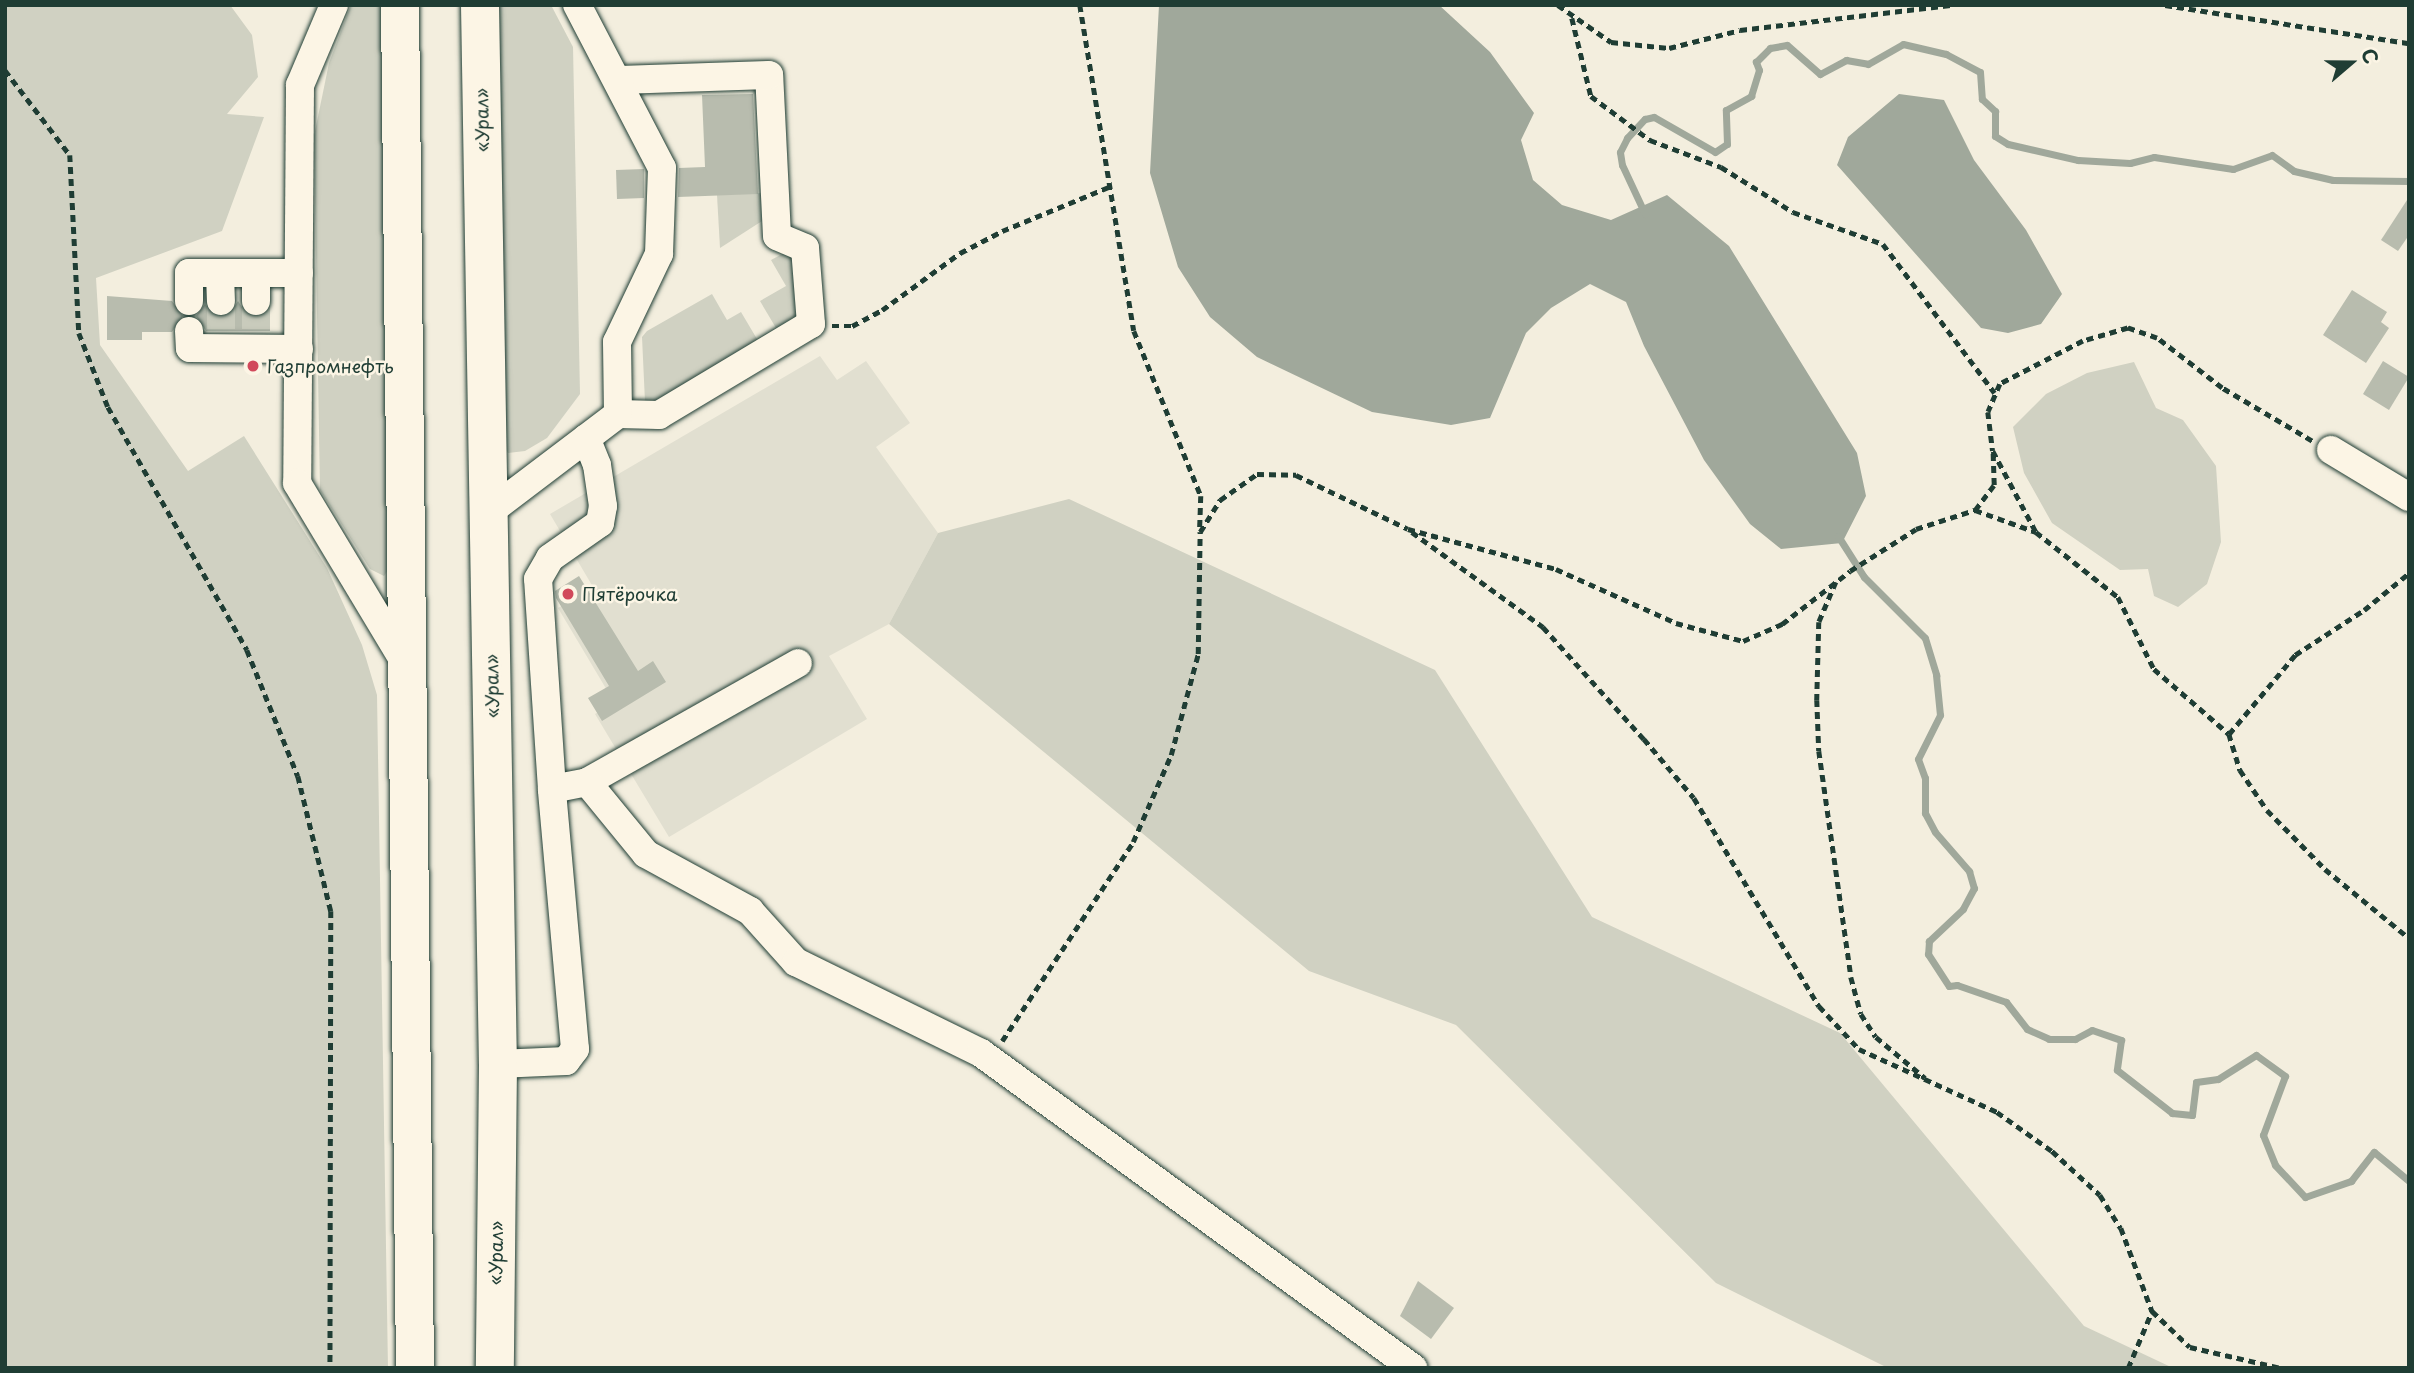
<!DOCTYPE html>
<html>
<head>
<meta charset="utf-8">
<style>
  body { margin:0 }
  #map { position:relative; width:2414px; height:1373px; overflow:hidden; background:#f3eede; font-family:"Playpen Sans",sans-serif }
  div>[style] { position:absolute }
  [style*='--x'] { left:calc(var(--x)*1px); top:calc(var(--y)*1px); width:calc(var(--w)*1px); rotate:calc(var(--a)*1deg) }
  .built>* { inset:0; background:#e1dfd0 }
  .green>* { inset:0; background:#d0d1c2 }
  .water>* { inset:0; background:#a0a89b }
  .stream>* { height:7px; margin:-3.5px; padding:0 3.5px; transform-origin:3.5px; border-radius:3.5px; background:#a0a89b }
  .building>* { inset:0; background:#b8bcae }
  .minor-tunnel>* { height:28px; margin-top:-14px; transform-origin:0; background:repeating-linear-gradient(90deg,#c9cbbc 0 28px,transparent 0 42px) }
  .path>* { height:4.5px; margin-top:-2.25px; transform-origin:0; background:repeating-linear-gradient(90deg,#1f3d34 0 7px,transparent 0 12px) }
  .roads { filter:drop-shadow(0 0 2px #1f3d34) drop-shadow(0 0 2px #1f3d34) }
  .minor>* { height:28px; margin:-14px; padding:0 14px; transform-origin:14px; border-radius:14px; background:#fcf5e5 }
  .highway>* { height:38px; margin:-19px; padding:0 19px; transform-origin:19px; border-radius:19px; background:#fcf5e5 }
  .dots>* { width:19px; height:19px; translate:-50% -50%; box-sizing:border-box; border:4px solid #fcf5e5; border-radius:50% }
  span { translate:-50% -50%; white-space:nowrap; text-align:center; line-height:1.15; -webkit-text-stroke:5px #fcf5e5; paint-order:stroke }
  .street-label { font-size:18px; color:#1f3d34 }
  .poi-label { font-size:18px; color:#1f3d34 }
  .left { translate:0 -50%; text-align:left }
  .frame { position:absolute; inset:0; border:7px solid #1f3d34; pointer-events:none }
  .north { position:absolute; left:2316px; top:28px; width:70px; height:70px; -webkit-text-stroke:5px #fcf5e5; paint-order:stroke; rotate:70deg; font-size:19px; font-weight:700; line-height:28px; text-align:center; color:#1f3d34 }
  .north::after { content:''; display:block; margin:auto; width:24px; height:32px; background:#1f3d34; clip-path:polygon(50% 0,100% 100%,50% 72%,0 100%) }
</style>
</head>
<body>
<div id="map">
  <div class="built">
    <i style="clip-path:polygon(820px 356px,837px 380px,866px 361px,910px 423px,876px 447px,938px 533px,889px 624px,829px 656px,867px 719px,669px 837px,595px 714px,614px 702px,558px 608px,593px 587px,550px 514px)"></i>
  </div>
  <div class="green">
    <i style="clip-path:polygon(5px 5px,230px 5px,252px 35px,258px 77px,227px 114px,264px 117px,222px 231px,96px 278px,100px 345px,188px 471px,244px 436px,327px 568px,362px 645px,377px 695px,388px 1368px,5px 1368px)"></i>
    <i style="clip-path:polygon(351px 5px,381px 5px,388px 570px,384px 576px,370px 569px,320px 490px,314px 136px,329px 63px)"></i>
    <i style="clip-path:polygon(494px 5px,551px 5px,573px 47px,580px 394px,547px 438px,525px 451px,508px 453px,500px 442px)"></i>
    <i style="clip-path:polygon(762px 193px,765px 219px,720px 248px,717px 195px)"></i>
    <i style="clip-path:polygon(784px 253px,793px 256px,799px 316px,657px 404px,645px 402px,642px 337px,647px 331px,712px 294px,727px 320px,741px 312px,757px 339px,776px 328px,760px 301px,786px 286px,771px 260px)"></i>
    <i style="clip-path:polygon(2134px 362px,2156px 408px,2183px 420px,2216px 466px,2221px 542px,2207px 584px,2178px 607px,2154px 596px,2148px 569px,2120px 570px,2052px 523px,2024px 473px,2013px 427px,2046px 394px,2087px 373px)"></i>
    <i style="clip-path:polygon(1069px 499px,1435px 670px,1592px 917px,1840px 1033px,2084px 1326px,2173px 1368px,1888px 1368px,1716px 1283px,1456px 1025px,1309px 971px,889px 624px,938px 533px)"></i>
  </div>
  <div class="water">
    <i style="clip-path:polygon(1159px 5px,1439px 5px,1490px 52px,1534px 113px,1521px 140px,1533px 180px,1562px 205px,1611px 220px,1667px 195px,1729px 246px,1857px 453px,1866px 496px,1842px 543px,1781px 549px,1750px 524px,1704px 460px,1644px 346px,1626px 302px,1590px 284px,1551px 308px,1526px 333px,1490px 418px,1451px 425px,1372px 412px,1257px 357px,1210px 317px,1178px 267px,1150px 173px)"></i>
    <i style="clip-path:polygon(1899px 94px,1944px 100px,1974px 160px,2026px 230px,2062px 294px,2041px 324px,2008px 333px,1981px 328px,1837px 165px,1848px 137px)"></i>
  </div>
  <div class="stream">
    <i style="--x:1645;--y:214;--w:54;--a:-115.1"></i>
    <i style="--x:1622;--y:165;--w:13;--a:-99"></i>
    <i style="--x:1620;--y:152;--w:16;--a:-63"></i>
    <i style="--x:1627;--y:138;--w:26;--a:-47"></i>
    <i style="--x:1645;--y:119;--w:9;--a:-13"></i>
    <i style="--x:1654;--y:117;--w:70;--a:29.8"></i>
    <i style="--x:1715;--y:152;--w:14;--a:-34"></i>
    <i style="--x:1727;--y:144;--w:34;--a:-92"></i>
    <i style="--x:1726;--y:110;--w:29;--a:-29"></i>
    <i style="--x:1751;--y:96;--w:27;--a:-73"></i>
    <i style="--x:1759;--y:70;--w:9;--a:-111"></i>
    <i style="--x:1756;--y:62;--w:20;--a:-45"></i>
    <i style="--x:1770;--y:48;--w:17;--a:-10"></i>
    <i style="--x:1787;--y:45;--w:44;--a:41.3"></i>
    <i style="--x:1820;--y:74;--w:30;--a:-28"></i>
    <i style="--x:1846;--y:60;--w:22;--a:10"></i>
    <i style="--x:1868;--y:64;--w:40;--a:-29.7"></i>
    <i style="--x:1903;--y:44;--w:44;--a:13.1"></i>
    <i style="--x:1946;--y:54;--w:38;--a:28"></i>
    <i style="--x:1980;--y:72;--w:27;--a:86"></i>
    <i style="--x:1982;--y:99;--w:18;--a:43"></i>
    <i style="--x:1995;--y:111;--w:25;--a:90"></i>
    <i style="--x:1995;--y:136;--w:15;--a:32"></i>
    <i style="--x:2008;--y:144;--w:72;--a:12.9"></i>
    <i style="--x:2078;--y:160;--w:52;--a:3.3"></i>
    <i style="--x:2130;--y:163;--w:25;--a:-14"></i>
    <i style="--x:2154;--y:157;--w:80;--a:8.6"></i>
    <i style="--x:2233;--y:169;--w:41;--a:-19.7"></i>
    <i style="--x:2272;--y:155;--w:27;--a:36"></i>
    <i style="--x:2294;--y:171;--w:40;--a:13"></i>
    <i style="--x:2333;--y:180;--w:76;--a:0.8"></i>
    <i style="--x:1838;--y:536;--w:49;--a:57.6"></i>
    <i style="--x:1864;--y:577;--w:86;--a:45"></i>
    <i style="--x:1925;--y:638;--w:39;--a:73"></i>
    <i style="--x:1936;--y:675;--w:40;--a:84.3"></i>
    <i style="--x:1940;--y:715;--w:49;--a:116.6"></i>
    <i style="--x:1918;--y:759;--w:20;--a:70"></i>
    <i style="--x:1925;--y:778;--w:35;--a:90"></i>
    <i style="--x:1925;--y:813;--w:21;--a:62"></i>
    <i style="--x:1935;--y:832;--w:52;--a:48.9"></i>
    <i style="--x:1969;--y:871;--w:18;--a:74"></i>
    <i style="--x:1974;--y:888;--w:24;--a:118"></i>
    <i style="--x:1963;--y:909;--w:47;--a:136.7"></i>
    <i style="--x:1929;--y:941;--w:13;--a:94"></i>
    <i style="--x:1928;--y:954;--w:38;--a:57"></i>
    <i style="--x:1949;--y:986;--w:8;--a:-7"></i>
    <i style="--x:1957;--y:985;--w:52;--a:19.1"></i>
    <i style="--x:2006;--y:1002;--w:34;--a:52"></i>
    <i style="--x:2027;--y:1029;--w:24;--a:24"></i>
    <i style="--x:2049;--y:1039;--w:26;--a:0"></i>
    <i style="--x:2075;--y:1039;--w:19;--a:-28"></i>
    <i style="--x:2092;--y:1030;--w:31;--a:19"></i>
    <i style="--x:2121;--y:1040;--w:30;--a:98"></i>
    <i style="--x:2117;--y:1070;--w:70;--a:38"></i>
    <i style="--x:2172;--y:1113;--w:20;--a:6"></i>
    <i style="--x:2192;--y:1115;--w:33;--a:-83"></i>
    <i style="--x:2196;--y:1082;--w:22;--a:-8"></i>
    <i style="--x:2218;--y:1079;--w:45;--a:-32.3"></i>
    <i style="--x:2256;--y:1055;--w:36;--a:36"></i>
    <i style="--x:2285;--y:1076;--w:63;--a:110.4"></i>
    <i style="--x:2263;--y:1135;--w:32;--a:68"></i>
    <i style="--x:2275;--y:1165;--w:44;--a:46.8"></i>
    <i style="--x:2305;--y:1197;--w:49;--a:-19.2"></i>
    <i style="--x:2351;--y:1181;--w:37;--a:-52"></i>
    <i style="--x:2374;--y:1152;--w:45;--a:39.6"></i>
  </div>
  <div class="building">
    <i style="clip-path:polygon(753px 94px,758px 194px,678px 197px,679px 168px,705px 167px,702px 95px)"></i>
    <i style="clip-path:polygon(644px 169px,644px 198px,617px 199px,616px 170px)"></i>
    <i style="clip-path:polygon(2409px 197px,2409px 235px,2398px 251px,2381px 240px)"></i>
    <i style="clip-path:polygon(2352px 290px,2387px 312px,2381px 322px,2389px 328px,2366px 363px,2323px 335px)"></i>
    <i style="clip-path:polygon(107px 296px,172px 301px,183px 316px,172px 332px,142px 332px,142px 340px,107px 340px)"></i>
    <i style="clip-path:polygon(238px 301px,247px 315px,255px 318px,270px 310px,270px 331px,206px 331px,196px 316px,205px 304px,214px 316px,229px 315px)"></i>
    <i style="clip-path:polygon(2383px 361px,2409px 377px,2389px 410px,2363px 394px)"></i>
    <i style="clip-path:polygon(579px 576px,638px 671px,653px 661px,666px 682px,602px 721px,588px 698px,609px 686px,556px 598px,555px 591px)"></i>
    <i style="clip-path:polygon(1418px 1281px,1454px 1308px,1431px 1339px,1400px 1316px)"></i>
  </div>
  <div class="minor-tunnel">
    <i style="--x:221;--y:301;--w:30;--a:90"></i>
    <i style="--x:256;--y:301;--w:30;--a:90"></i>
  </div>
  <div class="path">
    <i style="--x:1080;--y:5;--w:330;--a:80.6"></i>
    <i style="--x:1134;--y:331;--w:178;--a:67.9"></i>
    <i style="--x:1201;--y:496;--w:36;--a:92"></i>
    <i style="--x:1558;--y:5;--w:65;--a:34.9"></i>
    <i style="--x:1611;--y:42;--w:58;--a:5.9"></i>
    <i style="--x:1669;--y:48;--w:73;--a:-14.2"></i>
    <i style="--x:1740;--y:30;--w:212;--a:-6.8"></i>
    <i style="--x:2165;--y:5;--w:247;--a:8.9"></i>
    <i style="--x:1572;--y:18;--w:80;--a:76.3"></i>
    <i style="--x:1591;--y:96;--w:74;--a:36.7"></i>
    <i style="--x:1650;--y:140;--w:76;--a:20.8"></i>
    <i style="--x:1721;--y:167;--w:85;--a:32"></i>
    <i style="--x:1793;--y:212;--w:96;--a:19.6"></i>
    <i style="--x:1883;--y:244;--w:186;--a:53.1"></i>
    <i style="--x:5;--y:70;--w:107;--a:52.6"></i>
    <i style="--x:70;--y:155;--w:178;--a:87.1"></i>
    <i style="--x:79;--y:333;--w:79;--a:68.6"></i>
    <i style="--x:108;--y:407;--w:280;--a:60.2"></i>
    <i style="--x:247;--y:650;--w:136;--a:68"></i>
    <i style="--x:298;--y:776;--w:139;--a:76.3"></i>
    <i style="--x:331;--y:911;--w:457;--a:90.1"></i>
    <i style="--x:832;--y:326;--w:20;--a:0"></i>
    <i style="--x:852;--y:326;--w:34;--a:-28"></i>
    <i style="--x:882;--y:310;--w:97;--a:-36.2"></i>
    <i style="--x:960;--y:253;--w:47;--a:-27.6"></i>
    <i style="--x:1002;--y:231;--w:116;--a:-22.4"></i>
    <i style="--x:2312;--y:441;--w:104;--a:-149.5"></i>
    <i style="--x:2222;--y:388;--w:82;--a:-142.4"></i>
    <i style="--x:2157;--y:338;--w:31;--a:-161"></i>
    <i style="--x:2128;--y:328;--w:47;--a:163.9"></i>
    <i style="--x:2083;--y:341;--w:93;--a:152.6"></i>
    <i style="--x:2000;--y:384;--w:30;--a:113"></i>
    <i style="--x:1988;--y:412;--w:39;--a:83"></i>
    <i style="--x:1993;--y:451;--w:92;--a:62"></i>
    <i style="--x:2036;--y:532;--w:105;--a:38.4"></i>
    <i style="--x:2118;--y:597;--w:80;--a:63.4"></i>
    <i style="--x:2154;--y:669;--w:99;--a:40.9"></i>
    <i style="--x:2229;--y:734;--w:38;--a:73"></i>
    <i style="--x:2240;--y:770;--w:48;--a:56"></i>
    <i style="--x:2267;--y:810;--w:83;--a:45.5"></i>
    <i style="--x:2325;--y:869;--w:109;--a:39.4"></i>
    <i style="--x:1975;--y:510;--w:31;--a:-53"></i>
    <i style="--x:1994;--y:485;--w:33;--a:-92"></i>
    <i style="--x:1412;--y:532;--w:162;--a:35.9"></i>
    <i style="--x:1543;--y:627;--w:151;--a:48"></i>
    <i style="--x:1644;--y:739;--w:77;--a:49.7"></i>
    <i style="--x:1694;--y:798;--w:243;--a:59"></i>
    <i style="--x:1819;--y:1006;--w:59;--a:47.1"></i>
    <i style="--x:1859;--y:1049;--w:152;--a:24.5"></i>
    <i style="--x:1997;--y:1112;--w:67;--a:35.3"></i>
    <i style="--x:2052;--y:1151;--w:65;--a:42.5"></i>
    <i style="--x:2100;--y:1195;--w:39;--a:58"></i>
    <i style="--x:2121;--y:1228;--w:89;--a:69.5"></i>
    <i style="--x:2152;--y:1311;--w:52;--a:43.5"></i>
    <i style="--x:2190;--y:1347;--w:93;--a:13"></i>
    <i style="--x:1836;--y:582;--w:43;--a:113"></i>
    <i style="--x:1819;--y:622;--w:78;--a:91.5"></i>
    <i style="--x:1817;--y:700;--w:51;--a:87.8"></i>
    <i style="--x:1819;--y:751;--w:228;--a:81.9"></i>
    <i style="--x:1851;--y:977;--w:38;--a:75"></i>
    <i style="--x:1861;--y:1014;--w:27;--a:57"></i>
    <i style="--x:1876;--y:1037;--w:64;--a:39.9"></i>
    <i style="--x:2229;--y:734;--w:103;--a:-50.1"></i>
    <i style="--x:2295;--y:655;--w:82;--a:-33.1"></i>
    <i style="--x:2364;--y:610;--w:58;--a:-39.4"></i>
    <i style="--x:1002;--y:1041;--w:238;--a:-56.6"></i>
    <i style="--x:1133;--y:842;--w:95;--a:-66.4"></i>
    <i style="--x:1171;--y:755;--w:105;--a:-75"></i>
    <i style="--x:1198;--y:654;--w:122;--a:-89.1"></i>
    <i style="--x:1200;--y:532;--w:38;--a:-58"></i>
    <i style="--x:1220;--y:500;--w:45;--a:-35.1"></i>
    <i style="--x:1257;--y:474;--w:39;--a:1"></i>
    <i style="--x:1296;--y:475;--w:124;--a:25.7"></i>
    <i style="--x:1408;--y:529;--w:153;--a:15.1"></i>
    <i style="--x:1556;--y:569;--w:132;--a:24.2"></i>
    <i style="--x:1676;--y:623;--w:69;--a:15"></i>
    <i style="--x:1743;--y:641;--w:43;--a:-23.6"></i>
    <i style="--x:1782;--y:624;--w:86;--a:-37.9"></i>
    <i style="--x:1850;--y:571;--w:78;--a:-32.5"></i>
    <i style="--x:1916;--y:529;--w:62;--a:-17.9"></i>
    <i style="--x:1975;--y:510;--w:65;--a:19.8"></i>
    <i style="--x:2128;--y:1368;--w:62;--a:-67.2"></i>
  </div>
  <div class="roads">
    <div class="minor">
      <i style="--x:334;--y:5;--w:87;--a:113"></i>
      <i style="--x:300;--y:85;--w:398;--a:90.4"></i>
      <i style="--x:297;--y:483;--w:210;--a:59"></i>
      <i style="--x:256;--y:273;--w:28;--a:90"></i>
      <i style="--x:220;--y:274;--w:27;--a:88"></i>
      <i style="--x:189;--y:301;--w:28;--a:-90"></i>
      <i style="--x:189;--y:273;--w:110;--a:0"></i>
      <i style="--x:189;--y:331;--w:17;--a:87"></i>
      <i style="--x:190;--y:348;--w:109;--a:0.5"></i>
      <i style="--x:618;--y:414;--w:41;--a:1.4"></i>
      <i style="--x:659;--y:415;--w:177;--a:-30.9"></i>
      <i style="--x:811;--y:324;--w:76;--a:-94.5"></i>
      <i style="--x:805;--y:248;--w:30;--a:-157"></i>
      <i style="--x:777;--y:236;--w:161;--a:-92.8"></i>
      <i style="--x:769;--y:75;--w:150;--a:178.1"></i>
      <i style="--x:2331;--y:450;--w:91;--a:31.1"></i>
      <i style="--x:489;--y:512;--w:162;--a:-37.2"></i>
      <i style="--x:618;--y:414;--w:72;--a:-90.8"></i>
      <i style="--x:617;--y:342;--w:98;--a:-64.5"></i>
      <i style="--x:659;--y:254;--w:86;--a:-88"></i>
      <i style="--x:662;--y:168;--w:184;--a:-117.5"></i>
      <i style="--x:587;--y:782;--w:242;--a:-29.4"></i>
      <i style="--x:552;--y:789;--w:210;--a:-93.8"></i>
      <i style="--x:538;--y:579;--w:24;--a:-60"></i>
      <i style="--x:550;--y:558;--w:61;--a:-35"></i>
      <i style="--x:600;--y:523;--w:17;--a:-80"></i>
      <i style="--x:603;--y:506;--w:41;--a:-98.3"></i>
      <i style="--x:597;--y:465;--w:29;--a:-112"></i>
      <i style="--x:498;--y:1064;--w:68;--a:-2.5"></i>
      <i style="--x:566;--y:1061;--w:15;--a:-53"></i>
      <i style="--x:575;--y:1049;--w:261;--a:-95.1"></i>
      <i style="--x:552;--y:789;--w:36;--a:-11"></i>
      <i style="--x:587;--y:782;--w:93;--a:50.7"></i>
      <i style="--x:646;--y:854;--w:119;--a:28.7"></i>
      <i style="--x:750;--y:911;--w:69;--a:48"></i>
      <i style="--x:796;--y:962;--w:206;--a:26.2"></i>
      <i style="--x:981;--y:1053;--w:535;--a:36.1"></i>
    </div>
    <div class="highway">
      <i style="--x:400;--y:5;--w:1363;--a:89.37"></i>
      <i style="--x:480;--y:5;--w:1059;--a:89.03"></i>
      <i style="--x:498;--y:1064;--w:304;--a:90.6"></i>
    </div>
  </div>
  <div class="dots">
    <i style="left:253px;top:366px;background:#d1495b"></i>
    <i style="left:568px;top:594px;background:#d1495b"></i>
  </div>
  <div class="street-label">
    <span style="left:482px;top:120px;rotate:-91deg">«Урал»</span>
    <span style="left:492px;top:686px;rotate:-91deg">«Урал»</span>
    <span style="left:496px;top:1253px;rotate:-89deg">«Урал»</span>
  </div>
  <div class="poi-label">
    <span class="left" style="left:267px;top:366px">Газпромнефть</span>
    <span class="left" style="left:582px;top:594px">Пятёрочка</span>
  </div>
  <div class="frame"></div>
  <div class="north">С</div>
</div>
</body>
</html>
